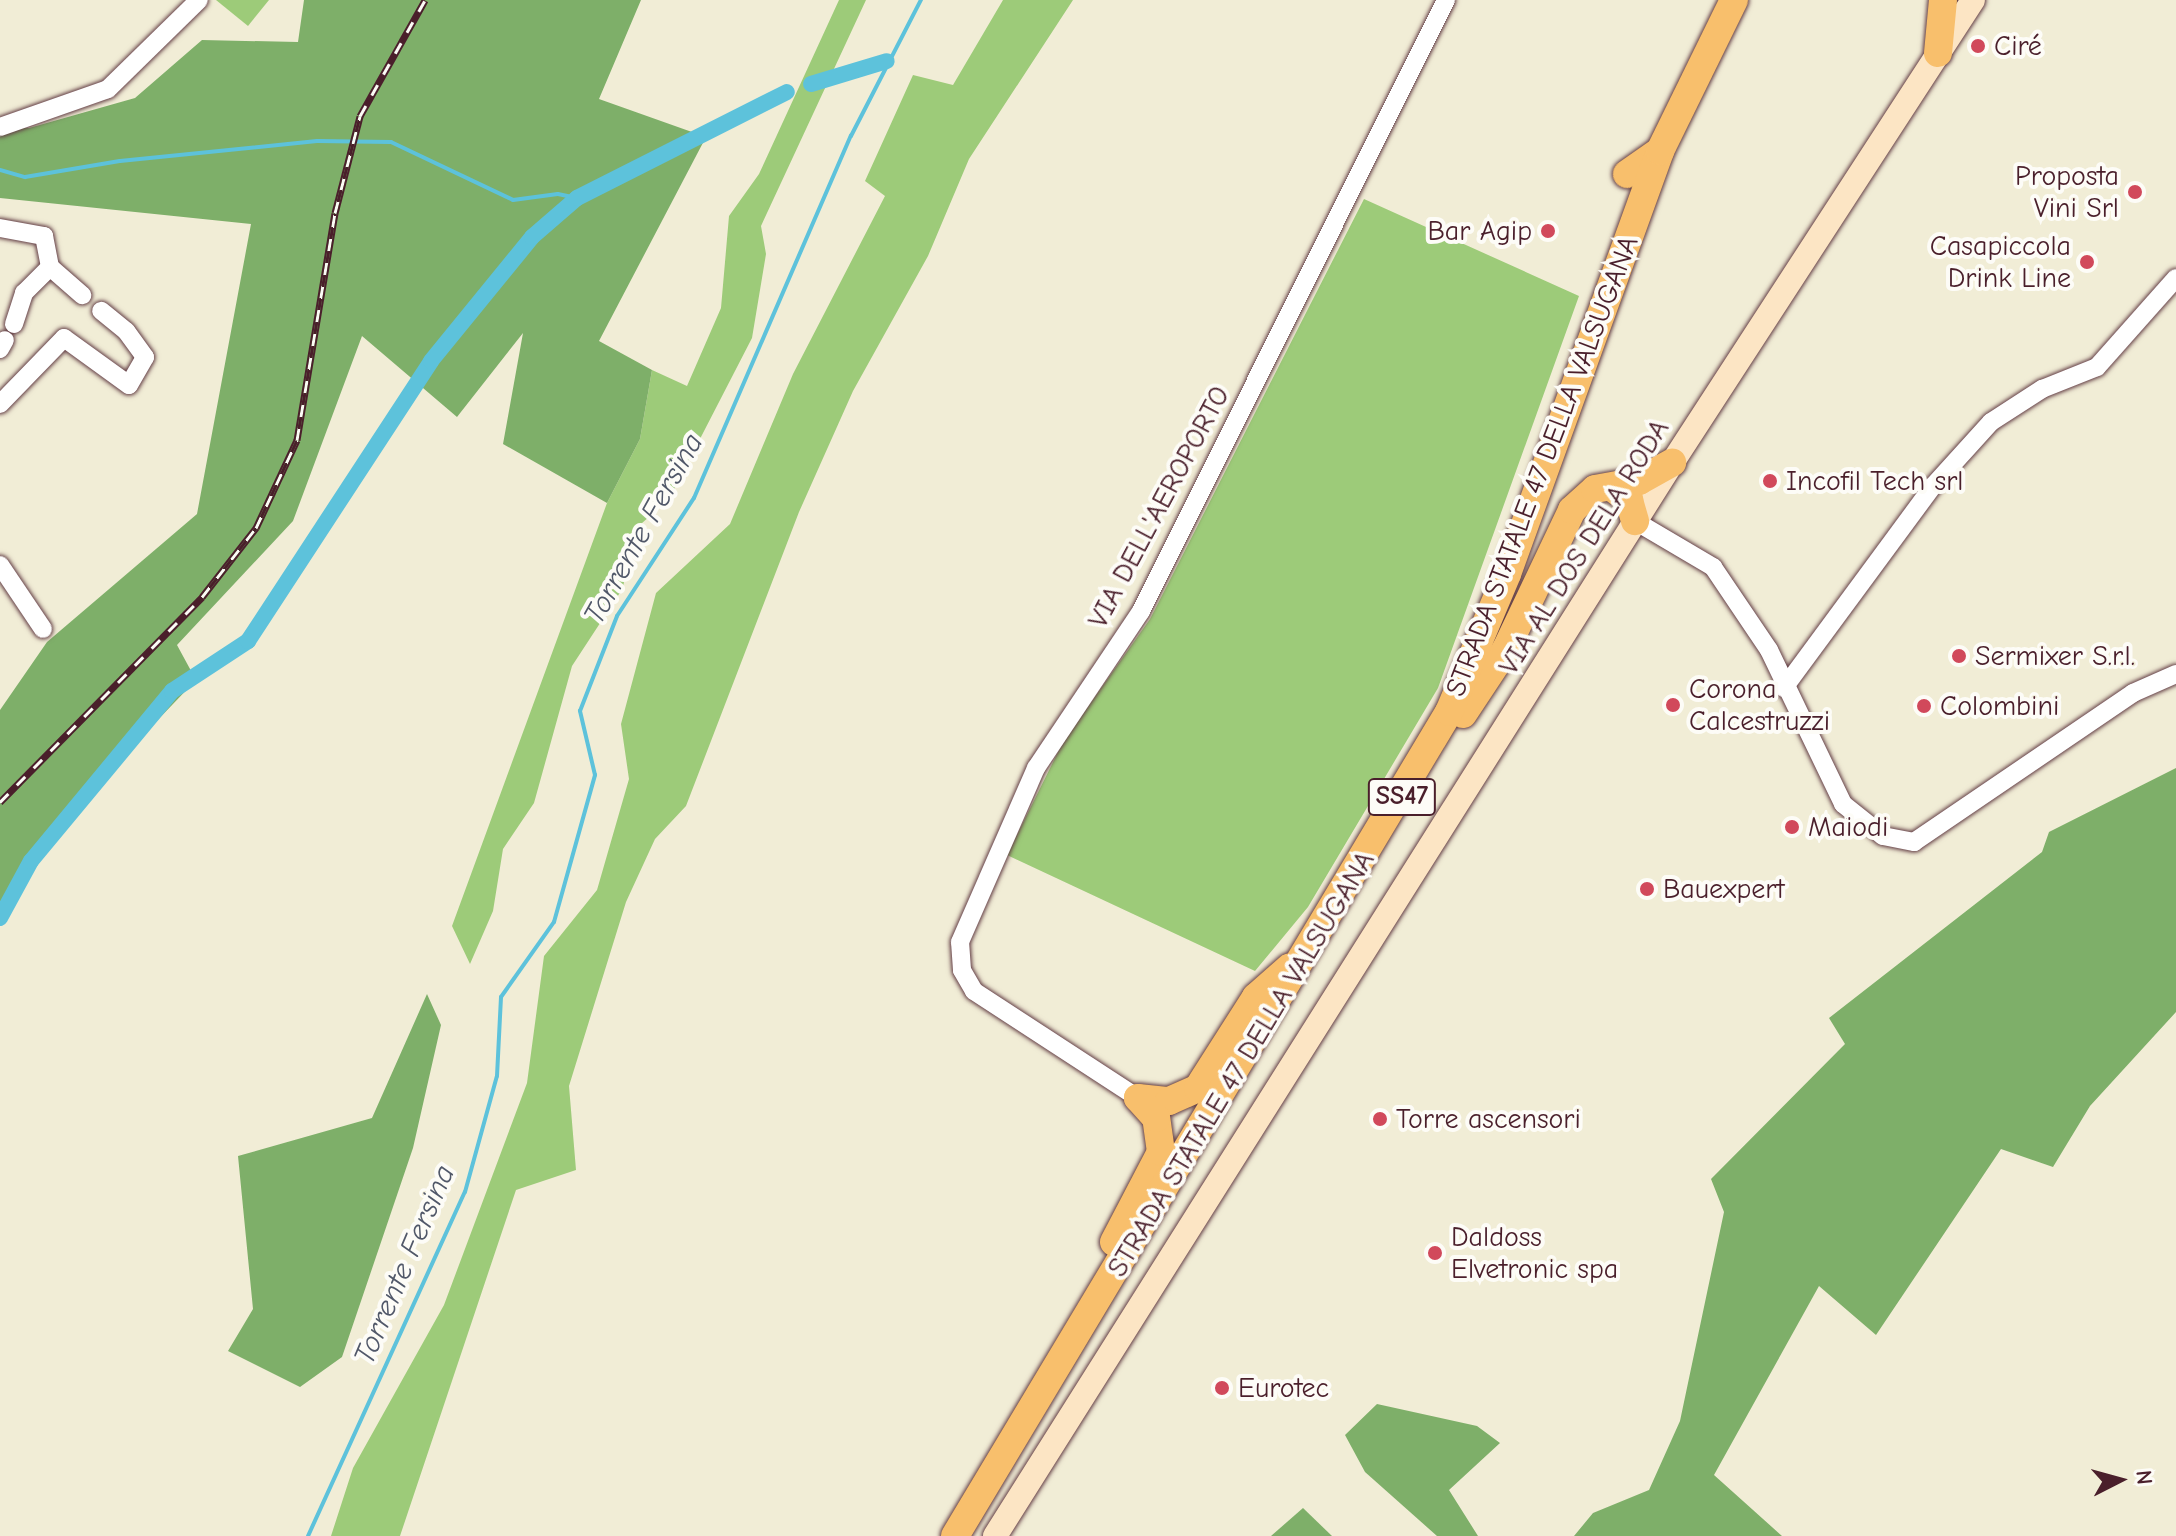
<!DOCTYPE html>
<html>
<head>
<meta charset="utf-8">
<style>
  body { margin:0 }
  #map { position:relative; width:2176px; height:1536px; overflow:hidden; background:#f1edd6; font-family:"Comic Neue",sans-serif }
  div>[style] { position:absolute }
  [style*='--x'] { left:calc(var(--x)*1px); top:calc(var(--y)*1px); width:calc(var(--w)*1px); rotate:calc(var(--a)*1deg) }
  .green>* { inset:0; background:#9dcb79 }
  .forest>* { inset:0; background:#7eaf69 }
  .stream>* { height:4px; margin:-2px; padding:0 2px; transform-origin:2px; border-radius:2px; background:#5dc2db }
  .canal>* { height:16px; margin:-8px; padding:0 8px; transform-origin:8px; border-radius:8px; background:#5dc2db }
  .roads { filter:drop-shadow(0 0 2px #633e45) drop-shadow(0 0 2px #633e45) }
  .minor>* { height:18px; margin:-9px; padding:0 9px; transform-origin:9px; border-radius:9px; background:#fff }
  .secondary>* { height:24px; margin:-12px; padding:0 12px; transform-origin:12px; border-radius:12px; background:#fce5c4 }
  .trunk>* { height:28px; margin:-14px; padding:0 14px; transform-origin:14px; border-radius:14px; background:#f8bf6c }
  .rail>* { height:7px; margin-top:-3.5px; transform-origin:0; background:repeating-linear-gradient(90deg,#fdfcf7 0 12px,#4a1f2b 0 24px); box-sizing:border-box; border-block:2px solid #4a1f2b }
  .dots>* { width:22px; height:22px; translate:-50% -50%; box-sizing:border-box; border:4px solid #fdfcf7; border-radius:50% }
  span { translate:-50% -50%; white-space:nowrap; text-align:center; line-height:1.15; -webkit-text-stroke:8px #fdfcf7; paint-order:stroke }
  .shield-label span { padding:2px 6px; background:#fdfcf7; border:2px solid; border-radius:6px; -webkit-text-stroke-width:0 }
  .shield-label { font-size:26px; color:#4a1f2b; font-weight:700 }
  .poi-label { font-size:28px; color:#4a1f2b }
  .left { translate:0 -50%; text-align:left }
  .right { translate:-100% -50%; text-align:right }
  .street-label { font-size:28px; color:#4a1f2b }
  .water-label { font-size:30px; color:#515869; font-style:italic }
  .north { position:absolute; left:2080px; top:1440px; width:80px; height:80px; -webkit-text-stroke:6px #fdfcf7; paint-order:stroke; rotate:84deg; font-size:22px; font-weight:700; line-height:32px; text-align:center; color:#4a1f2b }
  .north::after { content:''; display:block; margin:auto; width:28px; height:36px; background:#4a1f2b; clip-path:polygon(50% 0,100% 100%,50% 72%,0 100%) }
</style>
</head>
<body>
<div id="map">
  <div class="green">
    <i style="clip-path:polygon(216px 0,269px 0,248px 26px)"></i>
    <i style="clip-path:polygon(839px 0,866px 0,761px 226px,766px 254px,752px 338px,669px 499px,632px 532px,623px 588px,572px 666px,534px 803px,503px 849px,493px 911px,470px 964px,452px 926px,607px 503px,640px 439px,652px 370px,687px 386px,721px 308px,729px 216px,759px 174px)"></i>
    <i style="clip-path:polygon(1003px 0,1073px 0,969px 159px,928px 256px,853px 391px,799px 512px,686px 806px,655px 839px,626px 902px,569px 1086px,576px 1170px,516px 1190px,400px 1536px,331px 1536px,353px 1468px,444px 1305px,527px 1083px,544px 956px,597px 890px,629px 779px,621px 724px,656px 593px,730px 524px,793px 374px,885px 196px,865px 181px,913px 75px,953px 85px)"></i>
    <i style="clip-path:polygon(1364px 199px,1579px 296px,1438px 688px,1308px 907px,1255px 971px,1007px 855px,1063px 742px,1150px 619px)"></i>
  </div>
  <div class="forest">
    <i style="clip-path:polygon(304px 0,641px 0,599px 99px,706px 137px,599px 341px,652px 370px,640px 439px,607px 503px,503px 444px,523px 333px,457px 417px,362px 336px,293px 521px,177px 645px,196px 680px,33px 850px,0 910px,0 710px,47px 642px,197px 514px,251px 224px,0 198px,0 127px,29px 128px,135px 98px,202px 40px,298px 42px)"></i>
    <i style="clip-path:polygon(2176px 768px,2176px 1012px,2090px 1106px,2053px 1167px,2001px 1149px,1876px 1335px,1819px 1286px,1714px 1475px,1782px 1536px,1574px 1536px,1593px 1513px,1649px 1490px,1680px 1421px,1724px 1212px,1711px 1179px,1845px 1044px,1829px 1018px,2042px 852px,2049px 832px)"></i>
    <i style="clip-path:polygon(427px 994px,441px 1025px,413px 1148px,342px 1357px,300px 1387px,228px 1351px,253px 1309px,238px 1156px,372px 1118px)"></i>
    <i style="clip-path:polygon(1377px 1404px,1477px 1426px,1500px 1443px,1449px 1490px,1478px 1536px,1437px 1536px,1365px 1472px,1345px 1435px)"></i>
    <i style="clip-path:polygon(1303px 1508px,1332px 1536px,1271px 1536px)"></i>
  </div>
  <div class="stream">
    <i style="--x:0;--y:170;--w:26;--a:16"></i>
    <i style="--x:25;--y:177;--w:96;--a:-9.6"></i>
    <i style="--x:120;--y:161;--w:198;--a:-5.8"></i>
    <i style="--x:317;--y:141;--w:74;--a:0.8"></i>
    <i style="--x:391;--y:142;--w:135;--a:25.4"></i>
    <i style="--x:513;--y:200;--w:45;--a:-7.6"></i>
    <i style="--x:558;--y:194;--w:19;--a:12"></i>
    <i style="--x:308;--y:1536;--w:378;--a:-65.5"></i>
    <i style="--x:465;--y:1192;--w:120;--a:-74.6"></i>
    <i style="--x:497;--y:1076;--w:79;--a:-87.1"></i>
    <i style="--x:501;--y:997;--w:92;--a:-54.8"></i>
    <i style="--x:554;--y:922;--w:153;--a:-74.4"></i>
    <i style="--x:595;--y:775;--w:66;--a:-103.2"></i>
    <i style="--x:580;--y:711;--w:102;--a:-68.7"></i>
    <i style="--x:617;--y:616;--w:141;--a:-56.9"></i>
    <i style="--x:694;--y:498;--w:395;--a:-66.6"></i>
    <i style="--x:851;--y:136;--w:153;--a:-62.8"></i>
  </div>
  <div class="canal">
    <i style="--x:811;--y:84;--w:79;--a:-16.8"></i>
    <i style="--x:0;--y:918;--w:65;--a:-61.5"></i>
    <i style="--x:31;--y:861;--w:221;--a:-50.3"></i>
    <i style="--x:172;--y:691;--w:91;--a:-33.3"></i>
    <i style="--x:248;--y:641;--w:334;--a:-56.8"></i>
    <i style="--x:431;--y:361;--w:160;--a:-50.8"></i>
    <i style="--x:532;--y:237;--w:60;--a:-40.9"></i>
    <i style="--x:577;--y:198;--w:235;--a:-26.8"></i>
  </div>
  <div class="roads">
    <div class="minor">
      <i style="--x:0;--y:127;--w:114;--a:-19.4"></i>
      <i style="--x:108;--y:89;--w:127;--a:-44.4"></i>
      <i style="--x:0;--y:228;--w:45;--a:10.3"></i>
      <i style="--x:44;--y:236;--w:32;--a:79"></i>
      <i style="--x:50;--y:267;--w:43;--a:41.2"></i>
      <i style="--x:14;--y:324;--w:33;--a:-72"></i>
      <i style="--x:24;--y:293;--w:37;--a:-45"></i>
      <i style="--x:0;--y:349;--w:10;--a:-61"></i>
      <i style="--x:0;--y:404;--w:92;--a:-45.9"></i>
      <i style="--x:64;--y:338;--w:80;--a:35.9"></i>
      <i style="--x:129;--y:385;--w:32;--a:-60"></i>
      <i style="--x:145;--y:357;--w:32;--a:-126"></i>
      <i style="--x:126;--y:331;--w:32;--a:-141"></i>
      <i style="--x:1635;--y:521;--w:91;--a:30.5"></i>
      <i style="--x:1713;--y:567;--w:100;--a:56"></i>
      <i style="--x:1769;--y:650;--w:171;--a:64.3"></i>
      <i style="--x:1843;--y:804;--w:51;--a:38.7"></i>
      <i style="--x:1883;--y:836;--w:32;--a:11"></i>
      <i style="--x:1914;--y:842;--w:265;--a:-34.2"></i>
      <i style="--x:2133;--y:693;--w:47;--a:-23.8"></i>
      <i style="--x:0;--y:565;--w:77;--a:56.1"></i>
      <i style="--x:1784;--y:688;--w:251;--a:-53.6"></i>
      <i style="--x:1933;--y:486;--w:86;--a:-47.8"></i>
      <i style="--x:1991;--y:422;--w:61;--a:-32.9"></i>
      <i style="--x:2042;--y:389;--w:59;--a:-21.8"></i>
      <i style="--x:2097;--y:367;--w:119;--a:-48.4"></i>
      <i style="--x:1138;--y:1098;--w:196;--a:-146.9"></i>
      <i style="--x:974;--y:991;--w:24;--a:-120"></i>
      <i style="--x:962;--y:970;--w:28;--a:-94"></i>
      <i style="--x:960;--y:942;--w:190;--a:-66.4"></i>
      <i style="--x:1036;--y:768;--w:189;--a:-56.2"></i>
      <i style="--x:1141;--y:611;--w:683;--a:-63.47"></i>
    </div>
    <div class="secondary">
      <i style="--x:995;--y:1536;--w:1269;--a:-57.75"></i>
      <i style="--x:1672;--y:463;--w:552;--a:-56.97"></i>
    </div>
    <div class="trunk">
      <i style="--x:1938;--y:53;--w:53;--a:-84.6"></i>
      <i style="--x:1627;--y:174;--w:40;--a:-34.9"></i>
      <i style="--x:1614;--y:489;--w:19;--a:36"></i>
      <i style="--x:1629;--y:500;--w:22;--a:74"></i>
      <i style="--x:1463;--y:714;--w:78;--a:-56.5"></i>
      <i style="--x:1506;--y:649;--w:154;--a:-64.6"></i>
      <i style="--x:1572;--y:510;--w:31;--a:-42"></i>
      <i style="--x:1595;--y:489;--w:45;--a:-10.3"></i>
      <i style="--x:1639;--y:481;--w:38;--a:-29"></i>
      <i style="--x:1138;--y:1098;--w:31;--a:6"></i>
      <i style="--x:1169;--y:1101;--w:32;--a:-24"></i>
      <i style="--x:1198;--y:1088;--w:108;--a:-57.5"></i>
      <i style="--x:1256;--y:997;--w:45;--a:-41.4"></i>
      <i style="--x:1114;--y:1242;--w:102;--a:-62.4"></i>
      <i style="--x:1161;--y:1152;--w:34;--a:-98"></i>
      <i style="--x:1156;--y:1118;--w:27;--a:-132"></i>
      <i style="--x:955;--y:1536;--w:961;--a:-59.06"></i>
      <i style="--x:1449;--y:712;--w:150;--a:-67.2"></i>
      <i style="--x:1507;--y:574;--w:450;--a:-70.1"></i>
      <i style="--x:1660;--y:151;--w:168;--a:-63.9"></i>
    </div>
  </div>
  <div class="rail">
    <i style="--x:0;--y:802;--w:288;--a:-45.4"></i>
    <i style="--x:202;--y:597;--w:88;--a:-52"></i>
    <i style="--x:256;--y:528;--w:97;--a:-65"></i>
    <i style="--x:297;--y:440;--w:230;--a:-80.5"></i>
    <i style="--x:335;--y:213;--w:100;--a:-75.5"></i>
    <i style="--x:360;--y:116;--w:133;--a:-60.7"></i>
  </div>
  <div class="dots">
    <i style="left:1978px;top:46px;background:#d1495b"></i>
    <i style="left:2135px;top:192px;background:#d1495b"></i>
    <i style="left:1548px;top:231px;background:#d1495b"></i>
    <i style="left:2087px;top:262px;background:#d1495b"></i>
    <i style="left:1770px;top:481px;background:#d1495b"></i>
    <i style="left:1959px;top:656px;background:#d1495b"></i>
    <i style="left:1673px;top:705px;background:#d1495b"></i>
    <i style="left:1924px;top:706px;background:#d1495b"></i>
    <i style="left:1792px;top:827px;background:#d1495b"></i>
    <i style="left:1647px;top:889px;background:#d1495b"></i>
    <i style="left:1380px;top:1119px;background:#d1495b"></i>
    <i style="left:1435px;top:1253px;background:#d1495b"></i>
    <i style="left:1222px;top:1388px;background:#d1495b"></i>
  </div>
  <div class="shield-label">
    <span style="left:1402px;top:797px">SS47</span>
  </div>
  <div class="poi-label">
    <span class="left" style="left:1994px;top:46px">Ciré</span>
    <span class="right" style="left:2119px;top:192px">Proposta<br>Vini Srl</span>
    <span class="right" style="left:1532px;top:231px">Bar Agip</span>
    <span class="right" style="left:2071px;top:262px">Casapiccola<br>Drink Line</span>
    <span class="left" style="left:1786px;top:481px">Incofil Tech srl</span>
    <span class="left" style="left:1975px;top:656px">Sermixer S.r.l.</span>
    <span class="left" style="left:1689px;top:705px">Corona<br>Calcestruzzi</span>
    <span class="left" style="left:1940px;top:706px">Colombini</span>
    <span class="left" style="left:1808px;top:827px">Maiodi</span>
    <span class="left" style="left:1663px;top:889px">Bauexpert</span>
    <span class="left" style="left:1396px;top:1119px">Torre ascensori</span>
    <span class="left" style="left:1451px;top:1253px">Daldoss<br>Elvetronic spa</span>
    <span class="left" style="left:1238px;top:1388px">Eurotec</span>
  </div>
  <div class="street-label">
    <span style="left:1542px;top:466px;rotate:-69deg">STRADA STATALE 47 DELLA VALSUGANA</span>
    <span style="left:1159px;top:507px;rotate:-62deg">VIA DELL'AEROPORTO</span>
    <span style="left:1584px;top:547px;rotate:-58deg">VIA AL DOS DELA RODA</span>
    <span style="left:1241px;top:1064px;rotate:-59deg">STRADA STATALE 47 DELLA VALSUGANA</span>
  </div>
  <div class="water-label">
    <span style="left:644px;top:529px;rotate:-61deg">Torrente Fersina</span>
    <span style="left:405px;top:1265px;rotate:-67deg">Torrente Fersina</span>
  </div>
  <div class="north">N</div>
</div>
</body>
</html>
